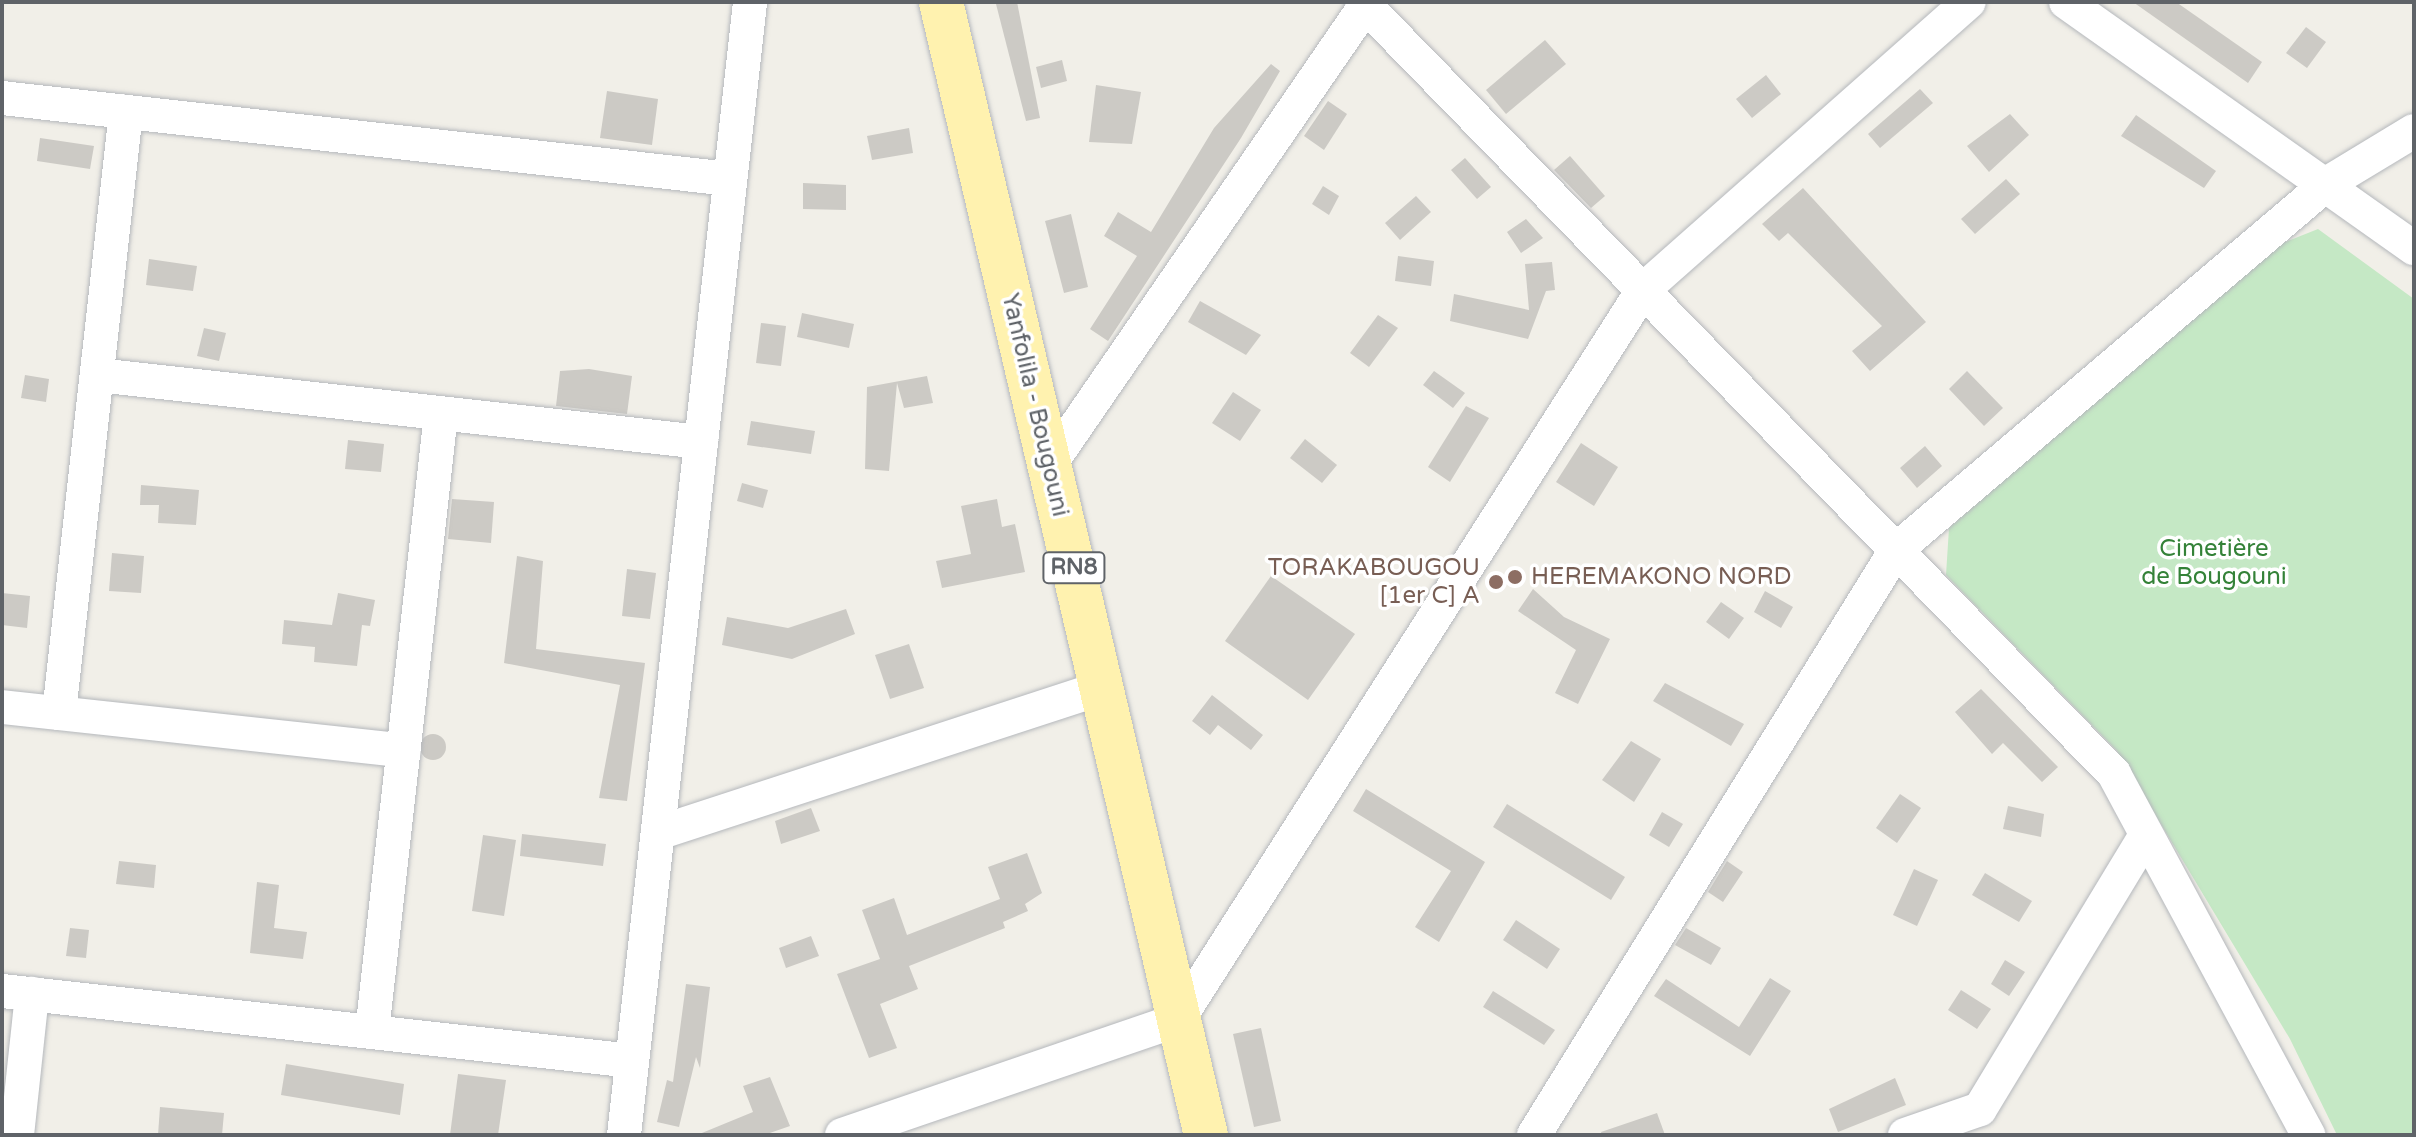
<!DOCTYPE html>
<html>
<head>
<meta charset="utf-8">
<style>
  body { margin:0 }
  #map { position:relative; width:2416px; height:1137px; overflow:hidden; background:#f1efe8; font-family:"Varela Round",sans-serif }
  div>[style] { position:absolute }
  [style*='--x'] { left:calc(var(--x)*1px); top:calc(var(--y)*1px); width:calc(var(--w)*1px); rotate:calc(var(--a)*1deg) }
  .green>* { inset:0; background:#c5e8c5 }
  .building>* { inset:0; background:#cccac5 }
  .round { border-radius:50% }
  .roads { filter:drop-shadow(0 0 2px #b5b8bc) drop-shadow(0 0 2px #b5b8bc) }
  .minor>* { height:34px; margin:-17px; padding:0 17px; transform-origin:17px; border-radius:17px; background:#fff }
  .major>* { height:44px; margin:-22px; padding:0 22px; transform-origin:22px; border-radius:22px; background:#fff2af }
  .dots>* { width:22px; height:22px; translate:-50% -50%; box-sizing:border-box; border:4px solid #fff; border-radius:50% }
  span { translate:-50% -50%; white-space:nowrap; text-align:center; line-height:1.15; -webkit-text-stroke:7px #fff; paint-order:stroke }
  .shield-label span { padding:2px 6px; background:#fff; border:2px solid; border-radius:6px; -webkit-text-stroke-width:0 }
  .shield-label { font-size:22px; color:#5f6368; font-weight:700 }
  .street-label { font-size:24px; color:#5f6368 }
  .park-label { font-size:24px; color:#348238 }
  .education-label { font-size:24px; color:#785e54 }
  .right { translate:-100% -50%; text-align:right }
  .left { translate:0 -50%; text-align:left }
  .frame { position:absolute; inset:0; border:4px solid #5f6368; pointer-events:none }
</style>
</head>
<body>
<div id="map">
  <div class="green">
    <i style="clip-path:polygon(2318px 229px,2414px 299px,2414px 1135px,2337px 1135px,2290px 1039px,2117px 751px,1946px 575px,1949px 528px,2273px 247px)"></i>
  </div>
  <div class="building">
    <i style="clip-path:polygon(1017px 2px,1040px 118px,1026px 121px,996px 4px)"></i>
    <i style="clip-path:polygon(2133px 2px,2176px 2px,2262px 62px,2248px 83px)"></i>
    <i style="clip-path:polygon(2306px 27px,2326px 42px,2307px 68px,2286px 53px)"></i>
    <i style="clip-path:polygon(1545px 40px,1566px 64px,1506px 114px,1486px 90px)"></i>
    <i style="clip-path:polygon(1062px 60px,1067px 81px,1041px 88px,1036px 67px)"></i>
    <i style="clip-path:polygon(1271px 64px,1280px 71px,1241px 138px,1108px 341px,1090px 329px,1137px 256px,1104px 236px,1118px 212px,1151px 232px,1214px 128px)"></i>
    <i style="clip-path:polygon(1766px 75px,1781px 94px,1752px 118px,1736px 99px)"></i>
    <i style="clip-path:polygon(1096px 85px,1141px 92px,1132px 144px,1089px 142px)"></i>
    <i style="clip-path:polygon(1920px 89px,1933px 103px,1880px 148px,1868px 134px)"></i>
    <i style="clip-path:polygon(607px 91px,658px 99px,652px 145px,600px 138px)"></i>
    <i style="clip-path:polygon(1328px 101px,1347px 114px,1324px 150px,1304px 136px)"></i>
    <i style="clip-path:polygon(2010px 114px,2029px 135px,1989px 172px,1967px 146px)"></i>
    <i style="clip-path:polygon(2136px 115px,2216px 171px,2204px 188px,2121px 136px)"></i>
    <i style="clip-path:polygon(909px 128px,913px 153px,872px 160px,867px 136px)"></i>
    <i style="clip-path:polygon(40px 138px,94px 146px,90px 169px,37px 161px)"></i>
    <i style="clip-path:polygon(1570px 156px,1605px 196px,1591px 208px,1554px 170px)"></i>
    <i style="clip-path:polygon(1465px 158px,1491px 187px,1477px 199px,1451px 170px)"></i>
    <i style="clip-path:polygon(2006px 179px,2020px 194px,1975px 234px,1961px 219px)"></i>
    <i style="clip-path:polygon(803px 183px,846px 185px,846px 210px,803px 209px)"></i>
    <i style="clip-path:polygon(1323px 186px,1339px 196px,1329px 215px,1312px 204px)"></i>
    <i style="clip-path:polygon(1803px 188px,1926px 322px,1870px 371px,1852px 351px,1882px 326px,1788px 233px,1779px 241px,1762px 224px)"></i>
    <i style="clip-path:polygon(1416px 196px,1431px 212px,1400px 240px,1385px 223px)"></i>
    <i style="clip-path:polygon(1071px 214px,1088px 287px,1064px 293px,1045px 221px)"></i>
    <i style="clip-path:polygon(1526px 219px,1543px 238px,1521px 253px,1507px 232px)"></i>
    <i style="clip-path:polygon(1398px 256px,1434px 261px,1431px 286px,1395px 281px)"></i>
    <i style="clip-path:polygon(149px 259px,197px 266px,193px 291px,146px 285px)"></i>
    <i style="clip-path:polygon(1552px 262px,1555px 290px,1546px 291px,1528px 339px,1450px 321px,1454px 294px,1529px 310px,1525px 264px)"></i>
    <i style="clip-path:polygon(1200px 301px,1261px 335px,1246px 355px,1188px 322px)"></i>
    <i style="clip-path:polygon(802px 313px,854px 324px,849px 348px,797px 337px)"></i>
    <i style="clip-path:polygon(1378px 315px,1398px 328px,1369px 367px,1350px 353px)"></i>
    <i style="clip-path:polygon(761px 323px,786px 326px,781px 366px,756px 363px)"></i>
    <i style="clip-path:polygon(204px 328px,226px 333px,219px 361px,197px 356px)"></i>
    <i style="clip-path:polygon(589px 369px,632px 376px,627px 414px,556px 406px,560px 371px)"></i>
    <i style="clip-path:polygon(1434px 371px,1465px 393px,1453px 408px,1423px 385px)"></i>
    <i style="clip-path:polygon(1967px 371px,2003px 408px,1984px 426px,1949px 389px)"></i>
    <i style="clip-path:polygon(25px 375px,49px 379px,46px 402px,21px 398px)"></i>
    <i style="clip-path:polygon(927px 376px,933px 403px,904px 408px,897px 383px,889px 471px,865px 469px,867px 387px)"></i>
    <i style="clip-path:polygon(1233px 392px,1261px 410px,1240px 441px,1212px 423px)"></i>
    <i style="clip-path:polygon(1466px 406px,1489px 418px,1450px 482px,1428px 467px)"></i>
    <i style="clip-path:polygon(751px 421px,815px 431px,811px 454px,747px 445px)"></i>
    <i style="clip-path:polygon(1305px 439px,1337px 465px,1322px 483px,1290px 458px)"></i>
    <i style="clip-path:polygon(348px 440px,384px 444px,381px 472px,345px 469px)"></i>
    <i style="clip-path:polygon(1581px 443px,1618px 467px,1594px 506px,1556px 482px)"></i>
    <i style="clip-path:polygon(1925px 446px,1942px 466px,1917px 488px,1900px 468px)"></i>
    <i style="clip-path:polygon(742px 483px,768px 490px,763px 508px,737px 501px)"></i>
    <i style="clip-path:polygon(141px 485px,199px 490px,196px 525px,158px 523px,159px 505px,140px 505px)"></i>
    <i style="clip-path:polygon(452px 499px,494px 502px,491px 543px,448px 539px)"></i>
    <i style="clip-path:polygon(997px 499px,1002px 527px,1015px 524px,1025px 572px,942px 588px,936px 561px,971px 554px,961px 506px)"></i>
    <i style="clip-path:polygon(112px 553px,144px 556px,141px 593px,109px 591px)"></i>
    <i style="clip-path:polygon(517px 556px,543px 561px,536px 649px,645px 663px,627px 801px,599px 798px,620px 685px,504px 663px)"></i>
    <i style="clip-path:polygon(627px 569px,656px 573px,650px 619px,622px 616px)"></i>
    <i style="clip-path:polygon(1271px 576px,1355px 634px,1308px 700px,1225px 641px)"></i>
    <i style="clip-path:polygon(1533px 589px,1564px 617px,1610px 639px,1578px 704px,1555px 693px,1576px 650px,1518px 611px)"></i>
    <i style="clip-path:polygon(1765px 591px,1793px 607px,1781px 628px,1754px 612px)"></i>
    <i style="clip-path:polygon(2px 593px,30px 596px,27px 628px,2px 625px)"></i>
    <i style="clip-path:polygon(338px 593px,375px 600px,370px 626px,362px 625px,357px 666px,314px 662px,315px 647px,282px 644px,284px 620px,332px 625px)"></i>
    <i style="clip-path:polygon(1721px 602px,1744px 618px,1729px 639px,1706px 622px)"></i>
    <i style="clip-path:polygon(846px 609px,855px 634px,792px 659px,722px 645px,727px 617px,788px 628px)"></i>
    <i style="clip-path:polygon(909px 644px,924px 688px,890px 699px,875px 655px)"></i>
    <i style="clip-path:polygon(1665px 683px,1744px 724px,1731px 746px,1653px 701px)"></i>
    <i style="clip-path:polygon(1981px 689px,2058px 767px,2042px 782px,2003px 743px,1992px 754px,1955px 712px)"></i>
    <i style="clip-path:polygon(1212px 695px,1263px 735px,1251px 750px,1218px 725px,1210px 735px,1192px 721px)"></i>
    <i class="round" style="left:420px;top:734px;width:26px;height:26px"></i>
    <i style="clip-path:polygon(1631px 741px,1661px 759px,1634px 802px,1602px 780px)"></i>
    <i style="clip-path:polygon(1366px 789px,1485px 862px,1439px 942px,1415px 927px,1451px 871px,1353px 811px)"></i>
    <i style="clip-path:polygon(1900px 794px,1921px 808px,1897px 843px,1876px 828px)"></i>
    <i style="clip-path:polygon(1507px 804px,1625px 877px,1611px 900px,1493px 827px)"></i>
    <i style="clip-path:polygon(2008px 806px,2044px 814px,2041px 837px,2003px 829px)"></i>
    <i style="clip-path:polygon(811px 808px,820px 831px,781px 844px,775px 821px)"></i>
    <i style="clip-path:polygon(1662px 812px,1683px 824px,1669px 847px,1649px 835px)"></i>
    <i style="clip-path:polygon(522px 834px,606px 844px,603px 866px,520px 856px)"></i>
    <i style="clip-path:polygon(483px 835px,516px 840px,504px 916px,472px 911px)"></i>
    <i style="clip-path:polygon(1027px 853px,1042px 893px,1025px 904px,1028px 911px,1003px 922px,1005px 928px,909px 966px,918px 989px,880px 1004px,897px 1048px,869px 1058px,837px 974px,880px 959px,862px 910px,894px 898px,907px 935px,1000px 899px,988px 867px)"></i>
    <i style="clip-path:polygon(119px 861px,156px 865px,154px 888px,116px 884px)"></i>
    <i style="clip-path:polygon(1727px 861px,1743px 872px,1723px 902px,1708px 892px)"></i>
    <i style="clip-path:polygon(1914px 869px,1938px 880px,1917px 926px,1893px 915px)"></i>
    <i style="clip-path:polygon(1985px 873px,2032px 901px,2019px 922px,1972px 895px)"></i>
    <i style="clip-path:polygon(257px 882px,279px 885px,274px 928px,307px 932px,303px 959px,250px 953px)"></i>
    <i style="clip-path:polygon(1516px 920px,1560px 949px,1547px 969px,1503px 940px)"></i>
    <i style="clip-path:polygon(70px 928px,89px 930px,86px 958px,66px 956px)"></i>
    <i style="clip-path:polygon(1686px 928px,1721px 948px,1711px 965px,1675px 945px)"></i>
    <i style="clip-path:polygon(811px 936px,819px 956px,786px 968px,779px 948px)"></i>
    <i style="clip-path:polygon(2005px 960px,2025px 972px,2009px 996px,1991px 984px)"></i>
    <i style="clip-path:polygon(1770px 978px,1791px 991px,1750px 1056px,1654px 996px,1666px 979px,1739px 1027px)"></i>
    <i style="clip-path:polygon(686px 984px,710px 987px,700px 1068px,696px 1057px,679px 1127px,657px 1122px,667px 1080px,673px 1082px)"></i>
    <i style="clip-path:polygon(1961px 990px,1991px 1009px,1977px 1029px,1948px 1010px)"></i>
    <i style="clip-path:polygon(1493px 991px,1555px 1030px,1544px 1045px,1483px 1007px)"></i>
    <i style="clip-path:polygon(1261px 1028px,1281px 1121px,1254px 1127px,1233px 1034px)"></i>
    <i style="clip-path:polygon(286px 1064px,404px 1084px,400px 1115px,281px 1095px)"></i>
    <i style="clip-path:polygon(458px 1074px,506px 1080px,498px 1135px,450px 1135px)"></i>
    <i style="clip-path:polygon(770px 1077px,790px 1126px,764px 1135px,697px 1135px,753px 1112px,743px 1086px)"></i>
    <i style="clip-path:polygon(1895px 1078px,1906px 1105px,1838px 1132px,1829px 1109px)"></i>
    <i style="clip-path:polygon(160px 1107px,224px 1113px,222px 1135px,158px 1135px)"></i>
    <i style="clip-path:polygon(1657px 1113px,1665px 1135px,1602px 1135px,1601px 1132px)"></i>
  </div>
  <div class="roads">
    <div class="minor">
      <i style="--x:1362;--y:2;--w:1078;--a:45.75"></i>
      <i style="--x:2114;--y:774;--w:410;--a:61.7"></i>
      <i style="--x:2066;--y:2;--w:426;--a:35.3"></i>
      <i style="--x:2;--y:98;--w:732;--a:6.35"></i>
      <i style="--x:97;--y:375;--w:608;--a:6.33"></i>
      <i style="--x:1048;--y:467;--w:564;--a:-55.47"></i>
      <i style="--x:2;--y:707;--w:404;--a:6.2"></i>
      <i style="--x:59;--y:713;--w:605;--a:-83.64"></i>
      <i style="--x:658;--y:833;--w:469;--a:-18.1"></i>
      <i style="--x:2;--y:991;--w:634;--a:6.34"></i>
      <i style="--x:372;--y:1032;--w:622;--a:-83.63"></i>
      <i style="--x:17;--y:1135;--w:142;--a:-83.9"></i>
      <i style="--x:624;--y:1135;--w:1140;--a:-83.65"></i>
      <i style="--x:842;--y:1135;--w:355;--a:-18.9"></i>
      <i style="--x:1178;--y:1020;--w:866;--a:-57.5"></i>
      <i style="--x:1643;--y:290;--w:435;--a:-41.5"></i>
      <i style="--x:1534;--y:1135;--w:688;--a:-58.25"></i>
      <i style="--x:1896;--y:550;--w:567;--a:-40.35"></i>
      <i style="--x:2328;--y:183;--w:100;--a:-31.2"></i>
      <i style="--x:1905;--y:1135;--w:79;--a:-19.1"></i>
      <i style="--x:1980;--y:1109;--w:320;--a:-58.8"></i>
    </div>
    <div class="major">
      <i style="--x:941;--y:2;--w:1164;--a:76.84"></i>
    </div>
  </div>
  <div class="dots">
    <i style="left:1515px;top:577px;background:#8d6e63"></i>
    <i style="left:1496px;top:582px;background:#8d6e63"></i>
  </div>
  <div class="shield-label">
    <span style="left:1074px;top:568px">RN8</span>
  </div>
  <div class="street-label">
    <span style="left:1035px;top:405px;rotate:77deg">Yanfolila - Bougouni</span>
  </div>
  <div class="park-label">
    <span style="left:2214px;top:563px">Cimetière<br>de Bougouni</span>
  </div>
  <div class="education-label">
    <span class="right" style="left:1480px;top:582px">TORAKABOUGOU<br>[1er C] A</span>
    <span class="left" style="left:1531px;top:577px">HEREMAKONO NORD</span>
  </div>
  <div class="frame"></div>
</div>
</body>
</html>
